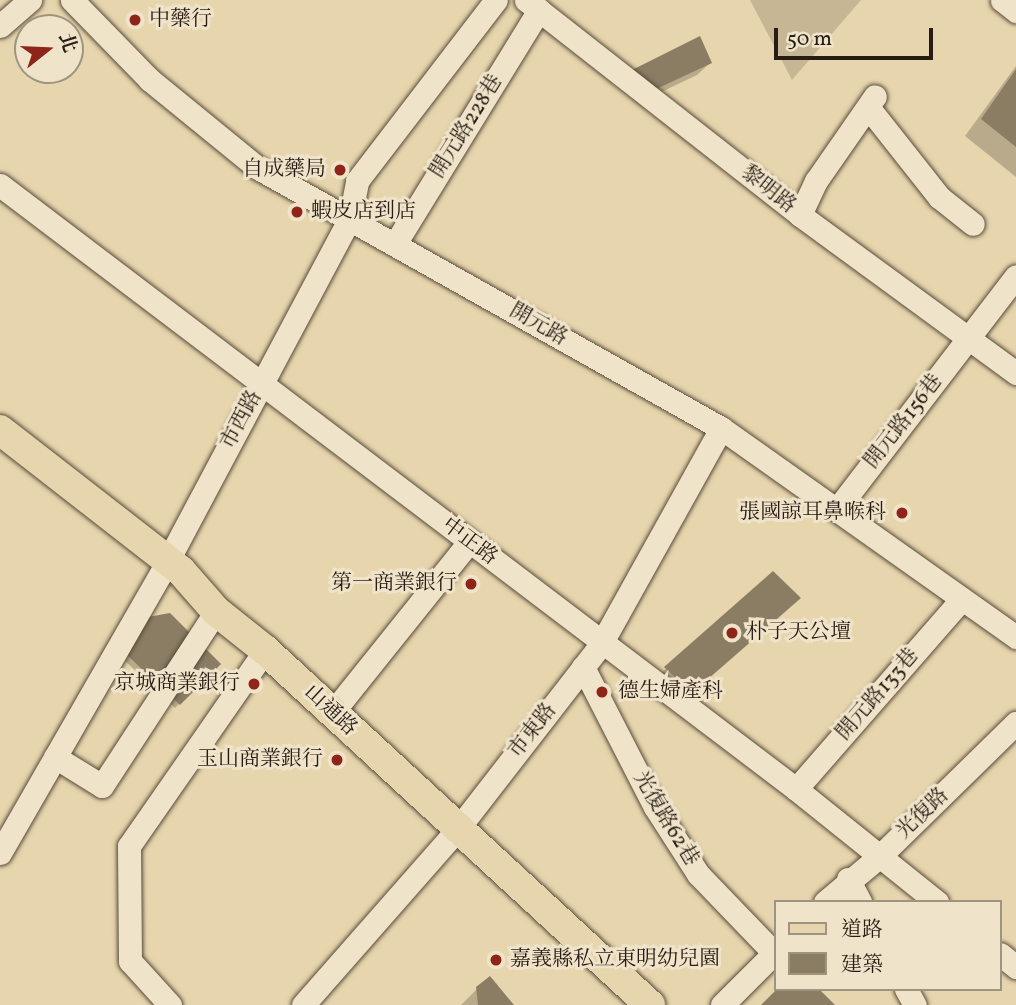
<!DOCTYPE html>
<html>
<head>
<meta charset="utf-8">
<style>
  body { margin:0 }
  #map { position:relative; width:1016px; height:1005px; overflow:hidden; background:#e7d5ad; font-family:Vollkorn,"Noto Serif TC",serif }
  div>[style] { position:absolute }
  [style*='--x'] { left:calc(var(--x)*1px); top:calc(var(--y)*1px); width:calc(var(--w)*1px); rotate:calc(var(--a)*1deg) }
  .green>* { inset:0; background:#c7b693 }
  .shadow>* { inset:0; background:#0003 }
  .building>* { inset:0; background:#8b7d64 }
  .roads { filter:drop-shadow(0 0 2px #584b3a) drop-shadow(0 0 2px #584b3a) }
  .minor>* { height:23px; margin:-11.5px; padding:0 11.5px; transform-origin:11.5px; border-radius:11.5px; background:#efe4ca }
  .major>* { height:30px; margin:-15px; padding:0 15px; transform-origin:15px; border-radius:15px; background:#e7d5ad }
  .dots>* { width:19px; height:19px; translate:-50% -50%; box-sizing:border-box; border:4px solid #efe4ca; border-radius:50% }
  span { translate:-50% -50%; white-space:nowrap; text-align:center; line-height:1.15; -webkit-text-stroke:6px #efe4ca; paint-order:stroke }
  .poi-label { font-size:21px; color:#281d14 }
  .left { translate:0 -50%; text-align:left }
  .right { translate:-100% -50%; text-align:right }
  .street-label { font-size:21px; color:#281d14 }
  .legend { position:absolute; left:774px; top:900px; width:228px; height:91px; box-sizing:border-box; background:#efe4ca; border:2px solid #9f9481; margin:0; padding:9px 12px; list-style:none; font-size:21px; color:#281d14 }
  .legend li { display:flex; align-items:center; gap:14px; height:35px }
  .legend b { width:35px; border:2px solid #9f9481 }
  .north { position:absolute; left:14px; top:14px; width:70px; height:70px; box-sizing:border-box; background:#efe4ca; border:2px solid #9f9481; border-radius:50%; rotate:72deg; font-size:19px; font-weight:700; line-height:28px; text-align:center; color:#281d14 }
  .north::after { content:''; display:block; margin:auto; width:24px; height:32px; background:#8f2418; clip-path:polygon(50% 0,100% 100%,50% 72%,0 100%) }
  .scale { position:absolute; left:774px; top:28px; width:159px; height:32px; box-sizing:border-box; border:4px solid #281d14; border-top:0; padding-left:9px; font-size:21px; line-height:24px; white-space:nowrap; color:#281d14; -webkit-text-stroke:5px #efe4ca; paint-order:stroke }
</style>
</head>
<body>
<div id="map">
  <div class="green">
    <i style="clip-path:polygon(750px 0,861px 0,792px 80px)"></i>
  </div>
  <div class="shadow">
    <i style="clip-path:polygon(710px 63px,697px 75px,638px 103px,617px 86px,629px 74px)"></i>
    <i style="clip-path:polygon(1016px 66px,1016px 177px,965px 136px)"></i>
    <i style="clip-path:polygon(773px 574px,786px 610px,678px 704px,652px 681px)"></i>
    <i style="clip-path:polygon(144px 623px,219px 664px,175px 708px,123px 659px)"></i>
    <i style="clip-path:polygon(477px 989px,512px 1005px,461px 1005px)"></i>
  </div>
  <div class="building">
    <i style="clip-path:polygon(700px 36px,712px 63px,652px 91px,628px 72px)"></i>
    <i style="clip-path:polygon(1016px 69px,1016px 147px,981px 119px)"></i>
    <i style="clip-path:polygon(773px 571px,801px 598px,692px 693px,664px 667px)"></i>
    <i style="clip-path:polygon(170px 613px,221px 664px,180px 705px,126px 654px,148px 617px)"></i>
    <i style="clip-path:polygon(490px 976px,514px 1005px,478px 1005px,476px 987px)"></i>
    <i style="clip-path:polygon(777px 989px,819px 989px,835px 1005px,761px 1005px)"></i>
  </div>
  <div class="roads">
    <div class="minor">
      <i style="--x:72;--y:0;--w:112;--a:45.7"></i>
      <i style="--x:150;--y:80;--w:139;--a:39.2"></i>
      <i style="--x:258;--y:168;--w:531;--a:29.32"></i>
      <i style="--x:721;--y:428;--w:362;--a:35.3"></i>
      <i style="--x:526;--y:0;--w:348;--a:38.1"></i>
      <i style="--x:800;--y:215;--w:268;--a:36.2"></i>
      <i style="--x:1002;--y:0;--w:18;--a:38"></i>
      <i style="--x:0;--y:26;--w:40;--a:-41"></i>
      <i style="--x:868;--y:107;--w:115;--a:51.7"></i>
      <i style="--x:939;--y:197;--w:43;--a:38.5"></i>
      <i style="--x:0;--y:185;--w:999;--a:37.19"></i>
      <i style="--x:796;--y:789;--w:181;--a:38.7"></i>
      <i style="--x:800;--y:215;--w:38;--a:-65"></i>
      <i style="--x:816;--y:181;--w:103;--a:-55.2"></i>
      <i style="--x:395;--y:244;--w:275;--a:-58.4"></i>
      <i style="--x:838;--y:508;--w:292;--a:-52.5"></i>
      <i style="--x:583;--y:667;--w:157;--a:62.8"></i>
      <i style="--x:655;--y:807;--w:80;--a:57.3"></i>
      <i style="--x:698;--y:874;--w:110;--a:46.1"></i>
      <i style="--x:332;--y:713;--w:219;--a:-51.3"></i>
      <i style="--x:55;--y:757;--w:55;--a:31.7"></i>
      <i style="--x:102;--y:786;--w:209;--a:-56.9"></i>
      <i style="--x:796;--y:789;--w:249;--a:-48.9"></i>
      <i style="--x:0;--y:853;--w:333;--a:-60.1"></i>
      <i style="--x:166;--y:564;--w:392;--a:-62"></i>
      <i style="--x:350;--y:218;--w:38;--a:-79"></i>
      <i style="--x:357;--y:181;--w:228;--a:-52.5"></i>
      <i style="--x:848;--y:879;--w:26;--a:62"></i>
      <i style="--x:825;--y:902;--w:73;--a:-40"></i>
      <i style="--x:881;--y:855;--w:189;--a:-44.4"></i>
      <i style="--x:1000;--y:954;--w:21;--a:39"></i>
      <i style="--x:906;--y:989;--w:18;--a:61"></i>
      <i style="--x:170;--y:1005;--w:59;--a:-132.3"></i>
      <i style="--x:130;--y:961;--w:115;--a:-90.5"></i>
      <i style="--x:129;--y:846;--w:239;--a:-55.2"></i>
      <i style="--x:303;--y:1005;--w:238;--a:-48.7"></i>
      <i style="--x:460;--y:826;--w:230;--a:-52.2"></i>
      <i style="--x:601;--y:644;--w:247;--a:-60.9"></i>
      <i style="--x:722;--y:1005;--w:76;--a:-45"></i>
    </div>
    <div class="major">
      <i style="--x:0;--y:430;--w:229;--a:37.9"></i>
      <i style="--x:181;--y:571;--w:53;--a:48.8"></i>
      <i style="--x:216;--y:611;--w:63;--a:38.5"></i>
      <i style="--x:265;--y:650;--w:524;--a:42.68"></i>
    </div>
  </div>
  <div class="dots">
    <i style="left:135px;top:20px;background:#8f2418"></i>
    <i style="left:340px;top:170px;background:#8f2418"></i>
    <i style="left:297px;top:212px;background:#8f2418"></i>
    <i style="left:902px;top:513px;background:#8f2418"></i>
    <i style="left:471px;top:584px;background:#8f2418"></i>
    <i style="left:732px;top:633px;background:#8f2418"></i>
    <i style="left:254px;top:684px;background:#8f2418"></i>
    <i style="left:602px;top:692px;background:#8f2418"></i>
    <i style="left:337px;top:760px;background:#8f2418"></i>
    <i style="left:496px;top:960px;background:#8f2418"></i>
  </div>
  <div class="poi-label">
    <span class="left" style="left:149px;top:20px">中藥行</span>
    <span class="right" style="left:326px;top:170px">自成藥局</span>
    <span class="left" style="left:311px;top:212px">蝦皮店到店</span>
    <span class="right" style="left:886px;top:513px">張國諒耳鼻喉科</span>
    <span class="right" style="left:457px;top:584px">第一商業銀行</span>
    <span class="left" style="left:746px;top:633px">朴子天公壇</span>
    <span class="right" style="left:240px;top:684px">京城商業銀行</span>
    <span class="left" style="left:618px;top:692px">德生婦產科</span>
    <span class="right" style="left:323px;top:760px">玉山商業銀行</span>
    <span class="left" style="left:510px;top:960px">嘉義縣私立東明幼兒園</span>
  </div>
  <div class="street-label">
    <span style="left:467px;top:127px;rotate:-58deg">開元路228巷</span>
    <span style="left:768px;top:190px;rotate:38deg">黎明路</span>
    <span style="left:538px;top:325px;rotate:30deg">開元路</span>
    <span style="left:242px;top:420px;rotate:-62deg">市西路</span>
    <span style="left:904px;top:422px;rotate:-52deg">開元路156巷</span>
    <span style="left:469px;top:542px;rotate:37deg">中正路</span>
    <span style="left:878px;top:695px;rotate:-49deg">開元路133巷</span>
    <span style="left:330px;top:711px;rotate:43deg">山通路</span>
    <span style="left:533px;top:731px;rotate:-52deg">市東路</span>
    <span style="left:923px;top:814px;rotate:-44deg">光復路</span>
    <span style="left:665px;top:819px;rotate:59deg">光復路62巷</span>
  </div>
  <ul class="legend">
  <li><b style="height:9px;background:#e7d5ad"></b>道路</li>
  <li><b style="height:19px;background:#8b7d64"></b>建築</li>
  </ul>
  <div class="north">北</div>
  <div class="scale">50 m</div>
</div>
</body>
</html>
